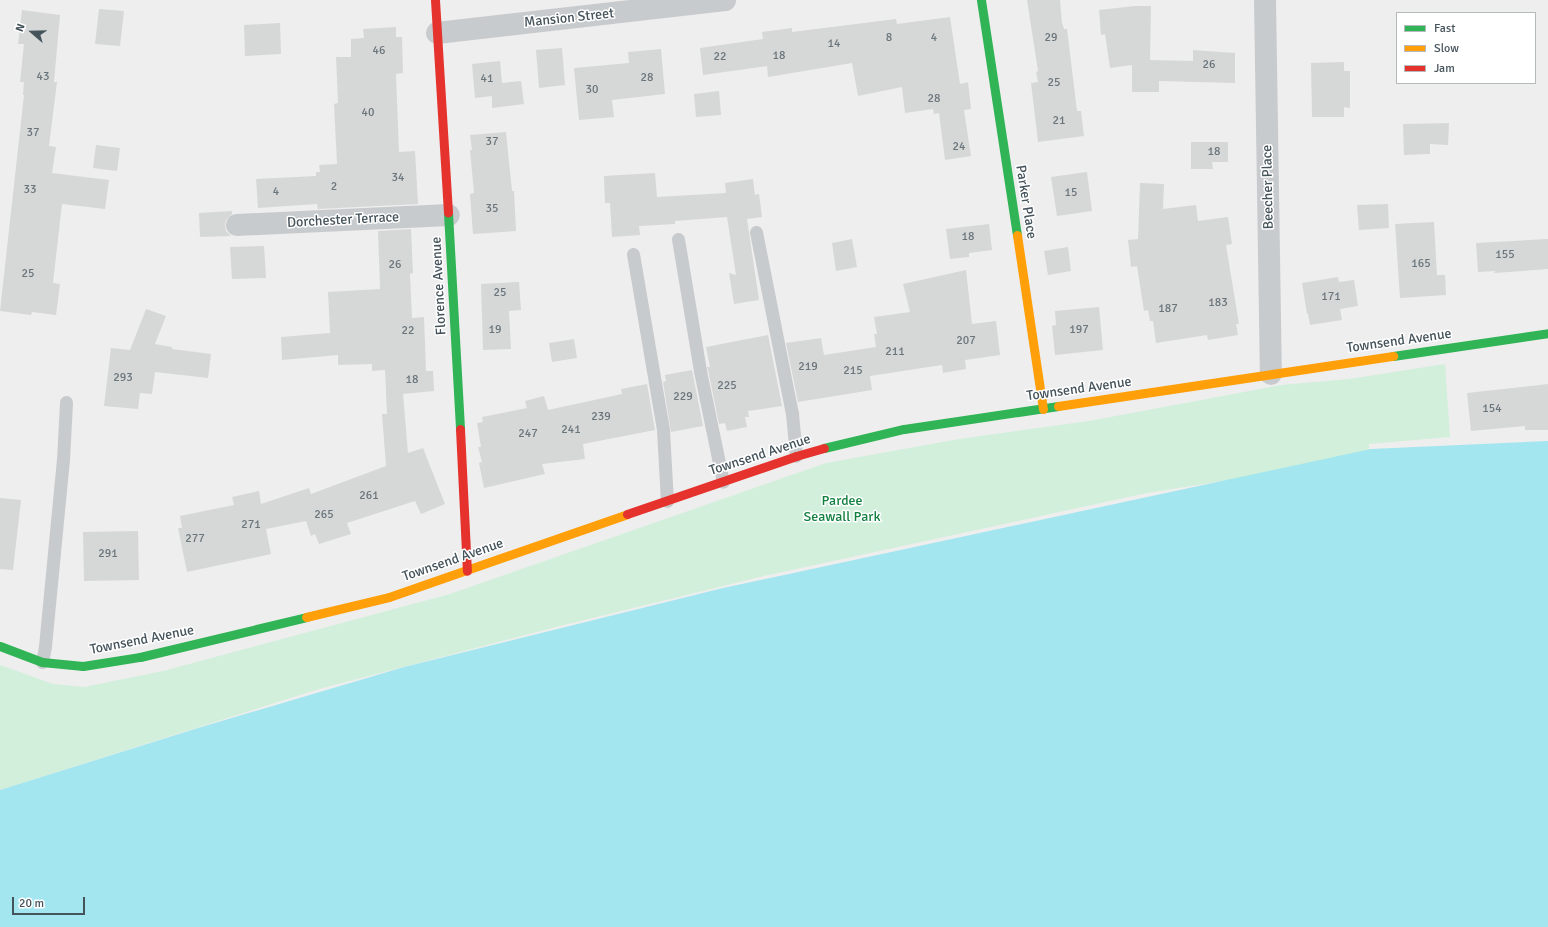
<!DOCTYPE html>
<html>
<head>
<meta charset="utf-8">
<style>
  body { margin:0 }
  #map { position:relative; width:1548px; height:927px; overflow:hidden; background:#efeeee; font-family:Signika,sans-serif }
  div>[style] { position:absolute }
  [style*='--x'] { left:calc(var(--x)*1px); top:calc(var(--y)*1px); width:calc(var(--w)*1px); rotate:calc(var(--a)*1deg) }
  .green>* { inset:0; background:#d1efda }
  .water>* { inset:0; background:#a3e6ef }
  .building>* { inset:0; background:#d6d7d7 }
  .lane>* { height:13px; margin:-6.5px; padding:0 6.5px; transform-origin:6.5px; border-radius:6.5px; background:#c8cbcd }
  .street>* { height:22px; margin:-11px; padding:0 11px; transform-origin:11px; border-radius:11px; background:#c8cbcd }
  .fast>* { height:9px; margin:-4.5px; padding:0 4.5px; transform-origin:4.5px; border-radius:4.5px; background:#30b455 }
  .slow>* { height:9px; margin:-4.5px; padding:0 4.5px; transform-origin:4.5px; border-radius:4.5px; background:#ff9f0a }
  .jam>* { height:9px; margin:-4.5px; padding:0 4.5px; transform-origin:4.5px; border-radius:4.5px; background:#e5322d }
  span { translate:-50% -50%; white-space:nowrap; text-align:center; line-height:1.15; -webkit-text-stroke:3px #fff; paint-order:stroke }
  .number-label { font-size:12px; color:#6a757b }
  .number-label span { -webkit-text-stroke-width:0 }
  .street-label { font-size:14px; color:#45535b }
  .park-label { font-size:14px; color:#128040 }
  .legend { position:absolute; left:1396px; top:12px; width:140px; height:72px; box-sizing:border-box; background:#fff; border:1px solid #b5babd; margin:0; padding:5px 7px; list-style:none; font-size:12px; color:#45535b }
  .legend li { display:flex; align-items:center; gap:8px; height:20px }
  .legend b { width:20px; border:1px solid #b5babd }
  .north { position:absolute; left:12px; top:12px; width:40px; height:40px; -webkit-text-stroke:3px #fff; paint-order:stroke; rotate:290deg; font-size:11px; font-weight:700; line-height:16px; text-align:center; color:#45535b }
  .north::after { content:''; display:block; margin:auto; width:14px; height:18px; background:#45535b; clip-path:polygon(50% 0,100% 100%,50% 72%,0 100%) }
  .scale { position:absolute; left:12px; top:897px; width:73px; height:18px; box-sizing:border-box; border:2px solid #45535b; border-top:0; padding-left:5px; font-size:12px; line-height:14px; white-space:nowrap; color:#45535b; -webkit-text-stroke:3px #fff; paint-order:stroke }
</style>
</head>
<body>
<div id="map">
  <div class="green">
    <i style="clip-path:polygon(1445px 364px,1450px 437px,1369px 444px,1369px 458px,1147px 493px,764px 576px,560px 626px,319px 689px,0 790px,0 665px,53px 684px,84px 687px,163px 671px,450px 594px,826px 463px,959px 439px,1089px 421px,1281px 385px,1349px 379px)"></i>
  </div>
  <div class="water">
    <i style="clip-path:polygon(1548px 441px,1548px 927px,0 927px,0 790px,198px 728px,404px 667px,723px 588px,1371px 449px)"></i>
  </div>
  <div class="building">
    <i style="clip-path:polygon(1027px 0,1060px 0,1062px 23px,1064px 29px,1067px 29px,1077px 111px,1081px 111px,1084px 136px,1038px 142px,1031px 83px,1038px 82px,1036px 72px,1038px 71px)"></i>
    <i style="clip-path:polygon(1135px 6px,1151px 6px,1150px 60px,1193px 61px,1193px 50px,1235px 53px,1235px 83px,1159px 81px,1159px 92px,1132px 92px,1132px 65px,1110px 68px,1105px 34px,1101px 35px,1099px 10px)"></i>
    <i style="clip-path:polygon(99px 9px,124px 11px,120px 46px,95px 44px)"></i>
    <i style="clip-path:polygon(22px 10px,60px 15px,54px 82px,57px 82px,49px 146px,56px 147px,52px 173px,109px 180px,105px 209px,62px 204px,53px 283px,60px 284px,56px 315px,32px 312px,31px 315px,0 311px,24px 95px,23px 95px,24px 82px,20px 82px,24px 44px,18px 44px)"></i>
    <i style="clip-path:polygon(950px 17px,960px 84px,968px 82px,971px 109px,964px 110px,971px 156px,945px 160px,939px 113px,934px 114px,933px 109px,905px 113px,902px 87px,858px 96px,852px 63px,768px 77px,767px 66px,703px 75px,700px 48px,763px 39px,762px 32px,792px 28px,792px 32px,896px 19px,897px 24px)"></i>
    <i style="clip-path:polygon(280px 23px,281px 54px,245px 56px,244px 25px)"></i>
    <i style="clip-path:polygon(396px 27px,396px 37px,402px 37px,403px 73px,396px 74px,399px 152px,415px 151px,418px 204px,318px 209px,317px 204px,258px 208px,256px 179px,316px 176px,316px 172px,320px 172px,319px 165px,337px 164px,334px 104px,338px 103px,336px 57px,351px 57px,351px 39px,364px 38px,363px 29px)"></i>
    <i style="clip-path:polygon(562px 48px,565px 85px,539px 88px,536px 50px)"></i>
    <i style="clip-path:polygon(661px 49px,665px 94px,612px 100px,614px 117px,579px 120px,574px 68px,629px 63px,628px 52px)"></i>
    <i style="clip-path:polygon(500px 61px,502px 83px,521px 81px,524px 104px,492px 108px,492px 96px,475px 98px,472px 64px)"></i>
    <i style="clip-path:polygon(1344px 62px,1344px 71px,1350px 71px,1350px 108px,1344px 107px,1344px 117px,1312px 117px,1311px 63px)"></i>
    <i style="clip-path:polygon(719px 91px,721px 115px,696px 117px,694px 94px)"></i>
    <i style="clip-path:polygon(1449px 123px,1448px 145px,1430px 144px,1430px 154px,1404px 155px,1403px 124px)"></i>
    <i style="clip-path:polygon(506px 132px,512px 191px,514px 191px,516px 231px,473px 234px,470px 194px,474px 193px,470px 150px,472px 150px,470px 135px)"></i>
    <i style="clip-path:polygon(1191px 142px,1228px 142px,1228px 162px,1212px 162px,1213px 169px,1191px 169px)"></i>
    <i style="clip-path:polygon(96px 145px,120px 148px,117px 171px,93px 168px)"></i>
    <i style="clip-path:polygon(1087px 172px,1092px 211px,1057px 216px,1051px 177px)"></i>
    <i style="clip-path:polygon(655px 173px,657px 197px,726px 193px,725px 183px,753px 179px,755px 195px,759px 194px,762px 217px,747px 219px,759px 300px,734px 304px,729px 273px,736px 275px,727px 217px,675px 221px,675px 224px,639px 226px,640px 235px,612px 237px,610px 203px,605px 203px,604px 176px)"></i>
    <i style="clip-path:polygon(1140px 183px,1164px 184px,1163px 209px,1196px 205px,1198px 221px,1228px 217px,1232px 244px,1226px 245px,1239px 324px,1236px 324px,1238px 335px,1208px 340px,1207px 335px,1156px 343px,1153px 321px,1150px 321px,1148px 310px,1144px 311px,1137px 266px,1131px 267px,1128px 240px,1138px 239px)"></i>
    <i style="clip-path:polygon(1388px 204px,1389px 228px,1359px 230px,1357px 205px)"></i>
    <i style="clip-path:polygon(232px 211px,232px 214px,226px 220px,225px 225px,226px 231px,231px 236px,200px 237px,199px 213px)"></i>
    <i style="clip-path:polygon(1434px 222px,1437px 275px,1445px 275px,1446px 295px,1400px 298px,1395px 224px)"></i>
    <i style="clip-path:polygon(989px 224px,992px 250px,969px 253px,969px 257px,950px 259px,946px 229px)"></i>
    <i style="clip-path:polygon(411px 229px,413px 273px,410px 274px,412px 318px,424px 317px,426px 371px,433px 371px,434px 391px,403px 394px,408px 453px,423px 448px,445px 504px,421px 514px,415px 501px,347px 523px,351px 534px,319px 544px,315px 534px,311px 536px,306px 521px,266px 529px,271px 554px,187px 572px,178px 528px,182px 528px,180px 516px,234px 505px,232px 497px,259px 491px,261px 504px,309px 488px,311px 494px,386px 466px,382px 414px,387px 414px,385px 370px,372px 371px,372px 364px,338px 365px,338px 355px,282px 360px,281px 337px,330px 333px,328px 292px,380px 289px,378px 231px)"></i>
    <i style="clip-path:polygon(852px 239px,857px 267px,836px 271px,832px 243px)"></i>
    <i style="clip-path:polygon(1548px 239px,1548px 269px,1494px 273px,1495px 271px,1478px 272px,1476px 243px)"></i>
    <i style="clip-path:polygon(264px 246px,266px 278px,232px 279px,230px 247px)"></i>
    <i style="clip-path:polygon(1068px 247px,1071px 271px,1048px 275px,1044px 251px)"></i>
    <i style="clip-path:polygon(966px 270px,972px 324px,996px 321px,1000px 355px,965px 360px,966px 369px,943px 373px,942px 365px,870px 376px,872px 390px,798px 402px,786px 343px,821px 338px,824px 355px,876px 347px,874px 334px,877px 334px,874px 317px,910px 312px,903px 284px)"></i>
    <i style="clip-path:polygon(1338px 277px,1339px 282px,1354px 280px,1358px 306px,1340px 309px,1342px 320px,1310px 325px,1308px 314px,1307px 314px,1302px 283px)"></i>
    <i style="clip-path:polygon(519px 282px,521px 310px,509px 311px,511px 349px,483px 350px,481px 284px)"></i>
    <i style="clip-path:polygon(1099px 307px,1103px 350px,1055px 355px,1052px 326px,1056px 325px,1055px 311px)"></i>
    <i style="clip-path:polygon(146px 309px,166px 316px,155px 344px,172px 347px,172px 349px,211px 354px,208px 378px,155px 372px,152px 394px,140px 393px,138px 409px,104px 406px,111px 348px,130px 350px)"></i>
    <i style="clip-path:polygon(768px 335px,782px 406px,748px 411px,749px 417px,745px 417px,747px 427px,727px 431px,725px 423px,719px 424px,708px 370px,707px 367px,710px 367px,706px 347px)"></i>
    <i style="clip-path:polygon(574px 339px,577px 358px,552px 362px,549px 343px)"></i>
    <i style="clip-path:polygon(692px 370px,703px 426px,671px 432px,663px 382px,666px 381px,665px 375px)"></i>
    <i style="clip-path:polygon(647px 384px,655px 430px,583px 444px,585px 459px,542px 464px,545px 474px,484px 488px,479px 463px,482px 462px,478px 447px,481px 447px,477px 423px,483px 422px,482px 417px,527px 408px,525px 401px,544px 396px,548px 410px,622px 394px,621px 389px)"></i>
    <i style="clip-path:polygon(1548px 384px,1548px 430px,1525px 430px,1525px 426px,1471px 431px,1467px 393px)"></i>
    <i style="clip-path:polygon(0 498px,21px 500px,13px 570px,0 569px)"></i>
    <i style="clip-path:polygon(138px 531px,139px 580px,84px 581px,83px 532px)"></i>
  </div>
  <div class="lane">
    <i style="--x:756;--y:232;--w:185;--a:78.8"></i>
    <i style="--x:792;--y:413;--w:43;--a:84.7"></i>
    <i style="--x:678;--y:239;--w:134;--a:80.5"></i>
    <i style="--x:700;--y:371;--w:113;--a:78.3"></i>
    <i style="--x:633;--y:254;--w:179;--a:80.3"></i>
    <i style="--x:663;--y:430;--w:71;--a:86.8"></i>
    <i style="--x:42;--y:662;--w:16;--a:-79"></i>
    <i style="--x:45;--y:646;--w:187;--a:-84.5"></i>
    <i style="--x:63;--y:460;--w:58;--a:-87"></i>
  </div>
  <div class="street">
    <i style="--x:1265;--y:0;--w:374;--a:89.1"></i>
    <i style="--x:437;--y:33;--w:290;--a:-6.5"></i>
    <i style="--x:237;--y:225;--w:212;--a:-2.7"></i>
  </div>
  <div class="fast">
    <i style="--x:981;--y:0;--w:238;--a:81.3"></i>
    <i style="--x:448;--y:213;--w:216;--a:86.8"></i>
    <i style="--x:1393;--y:356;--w:157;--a:-8.4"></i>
    <i style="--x:824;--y:448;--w:82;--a:-13.4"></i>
    <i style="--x:904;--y:429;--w:156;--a:-8.5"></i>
    <i style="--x:0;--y:646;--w:45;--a:20.9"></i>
    <i style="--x:42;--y:662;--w:41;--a:5.6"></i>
    <i style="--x:83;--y:666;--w:58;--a:-9"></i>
    <i style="--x:140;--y:657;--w:171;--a:-13.5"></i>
  </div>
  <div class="slow">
    <i style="--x:1017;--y:235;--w:176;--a:81.5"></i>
    <i style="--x:1058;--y:406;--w:339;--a:-8.5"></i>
    <i style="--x:306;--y:617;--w:85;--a:-13.5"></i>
    <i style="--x:389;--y:597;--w:252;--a:-19.2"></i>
  </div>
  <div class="jam">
    <i style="--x:435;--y:0;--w:213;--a:86.5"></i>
    <i style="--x:460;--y:429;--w:142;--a:87.2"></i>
    <i style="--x:627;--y:514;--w:179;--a:-18.9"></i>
    <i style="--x:796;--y:456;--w:29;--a:-16"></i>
  </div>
  <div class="number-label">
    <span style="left:889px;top:38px">8</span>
    <span style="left:934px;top:38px">4</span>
    <span style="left:1051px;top:38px">29</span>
    <span style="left:834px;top:44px">14</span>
    <span style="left:379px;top:51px">46</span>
    <span style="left:779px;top:56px">18</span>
    <span style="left:720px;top:57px">22</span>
    <span style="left:1209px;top:65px">26</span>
    <span style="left:43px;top:77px">43</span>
    <span style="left:647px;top:78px">28</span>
    <span style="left:487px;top:79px">41</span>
    <span style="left:1054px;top:83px">25</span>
    <span style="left:592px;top:90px">30</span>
    <span style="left:934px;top:99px">28</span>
    <span style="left:368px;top:113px">40</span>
    <span style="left:1059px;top:121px">21</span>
    <span style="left:33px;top:133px">37</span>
    <span style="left:492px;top:142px">37</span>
    <span style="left:959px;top:147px">24</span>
    <span style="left:1214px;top:152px">18</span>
    <span style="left:398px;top:178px">34</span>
    <span style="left:334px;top:187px">2</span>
    <span style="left:30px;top:190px">33</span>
    <span style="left:276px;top:192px">4</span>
    <span style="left:1071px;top:193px">15</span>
    <span style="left:492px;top:209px">35</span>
    <span style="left:968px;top:237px">18</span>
    <span style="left:1505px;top:255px">155</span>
    <span style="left:1421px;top:264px">165</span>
    <span style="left:395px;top:265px">26</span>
    <span style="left:28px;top:274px">25</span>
    <span style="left:500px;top:293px">25</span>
    <span style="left:1331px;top:297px">171</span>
    <span style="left:1218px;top:303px">183</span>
    <span style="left:1168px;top:309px">187</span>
    <span style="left:495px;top:330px">19</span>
    <span style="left:1079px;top:330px">197</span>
    <span style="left:408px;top:331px">22</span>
    <span style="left:966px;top:341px">207</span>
    <span style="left:895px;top:352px">211</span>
    <span style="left:808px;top:367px">219</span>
    <span style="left:853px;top:371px">215</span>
    <span style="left:123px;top:378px">293</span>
    <span style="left:412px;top:380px">18</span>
    <span style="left:727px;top:386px">225</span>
    <span style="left:683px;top:397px">229</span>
    <span style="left:1492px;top:409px">154</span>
    <span style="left:601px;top:417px">239</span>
    <span style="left:571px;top:430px">241</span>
    <span style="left:528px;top:434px">247</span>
    <span style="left:369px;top:496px">261</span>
    <span style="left:324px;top:515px">265</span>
    <span style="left:251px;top:525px">271</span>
    <span style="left:195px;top:539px">277</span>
    <span style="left:108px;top:554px">291</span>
  </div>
  <div class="street-label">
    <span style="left:569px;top:18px;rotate:-6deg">Mansion Street</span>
    <span style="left:1268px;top:187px;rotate:-91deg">Beecher Place</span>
    <span style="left:1026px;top:202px;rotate:81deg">Parker Place</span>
    <span style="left:343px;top:220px;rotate:-3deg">Dorchester Terrace</span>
    <span style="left:439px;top:286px;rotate:-93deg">Florence Avenue</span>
    <span style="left:1399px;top:341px;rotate:-8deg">Townsend Avenue</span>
    <span style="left:1079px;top:389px;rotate:-8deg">Townsend Avenue</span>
    <span style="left:760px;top:455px;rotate:-18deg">Townsend Avenue</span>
    <span style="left:453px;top:560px;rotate:-19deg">Townsend Avenue</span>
    <span style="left:142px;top:640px;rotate:-11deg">Townsend Avenue</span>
  </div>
  <div class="park-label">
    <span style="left:842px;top:509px">Pardee<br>Seawall Park</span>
  </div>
  <ul class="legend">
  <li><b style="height:5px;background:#30b455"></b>Fast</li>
  <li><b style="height:5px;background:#ff9f0a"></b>Slow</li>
  <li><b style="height:5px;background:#e5322d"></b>Jam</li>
  </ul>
  <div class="north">N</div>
  <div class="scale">20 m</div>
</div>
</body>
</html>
